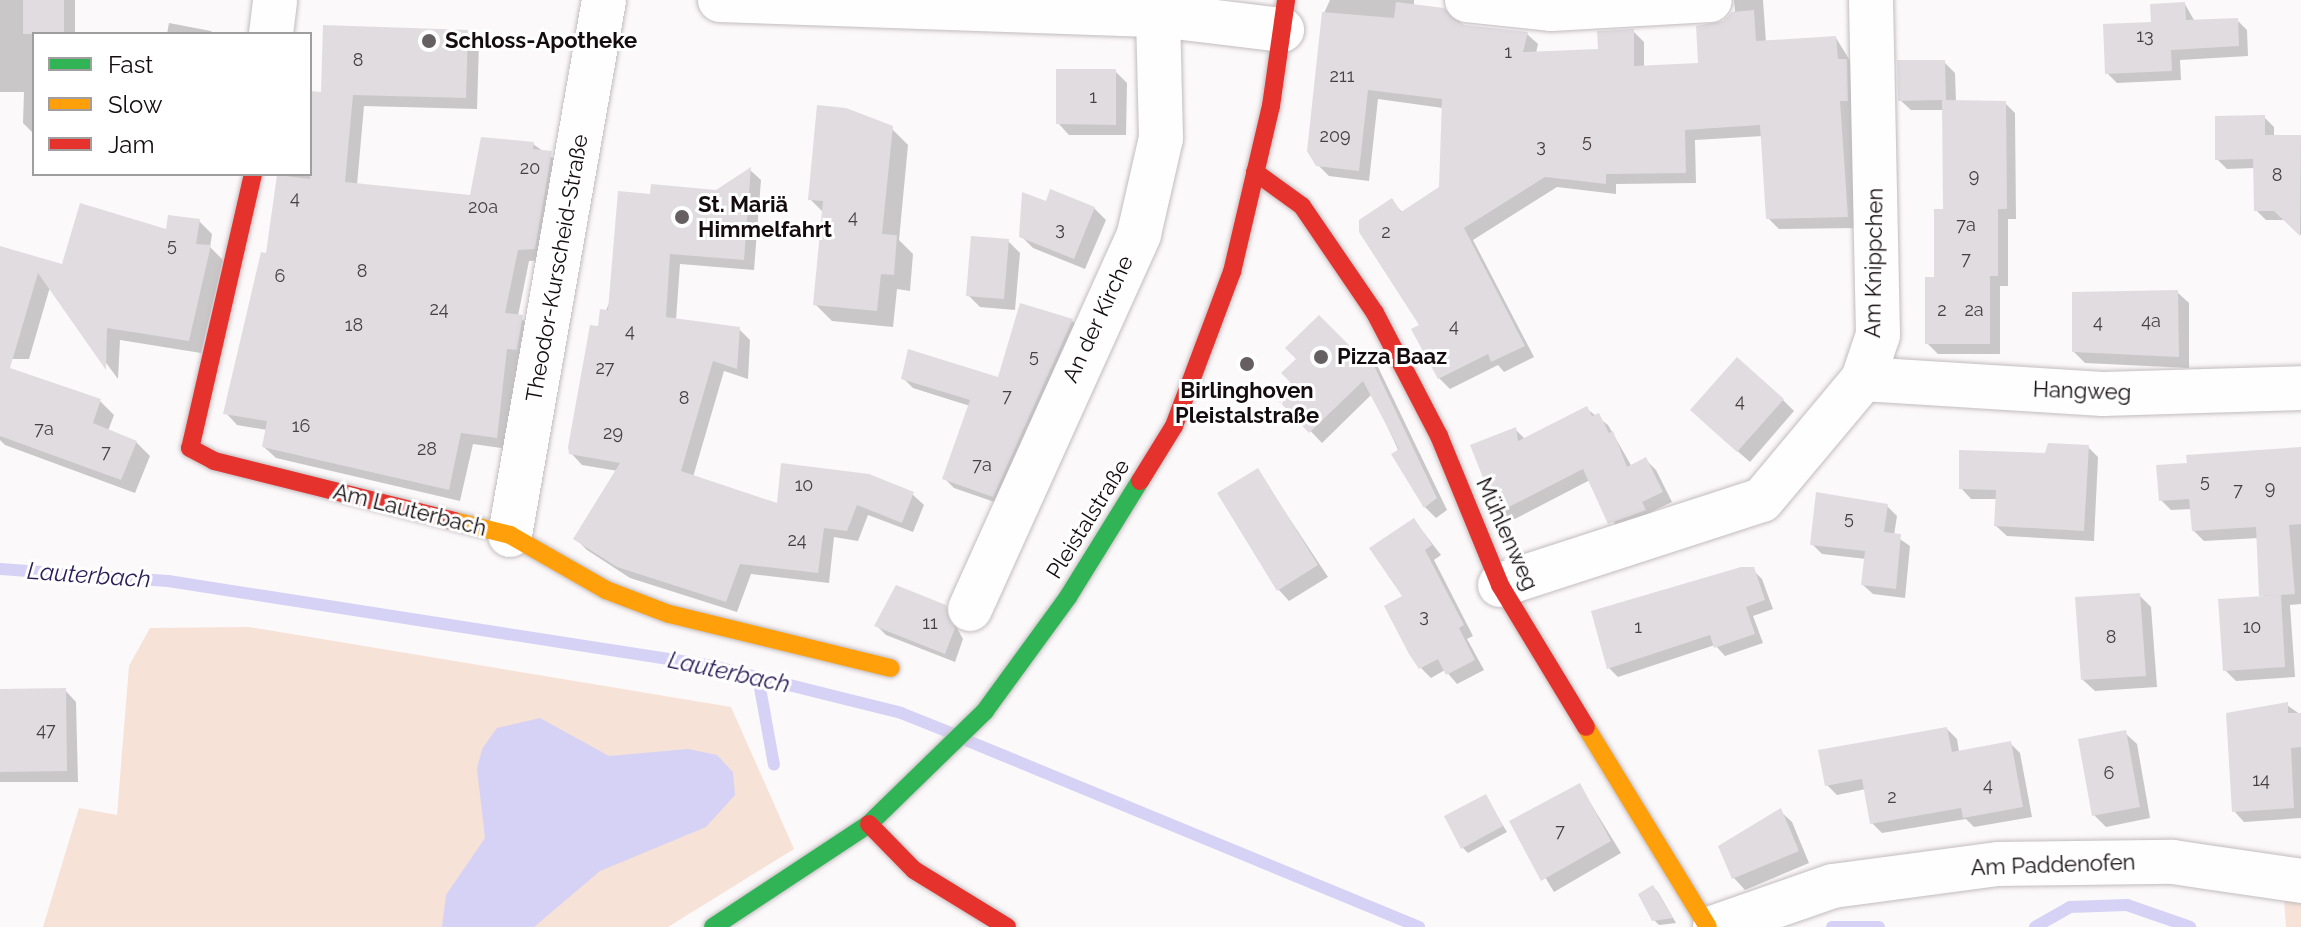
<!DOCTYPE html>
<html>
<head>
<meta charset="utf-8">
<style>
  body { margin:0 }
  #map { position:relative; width:2301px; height:927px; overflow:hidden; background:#fcf9fa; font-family:Raleway,sans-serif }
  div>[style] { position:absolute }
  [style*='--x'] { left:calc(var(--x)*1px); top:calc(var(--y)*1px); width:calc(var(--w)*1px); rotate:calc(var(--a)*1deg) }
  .green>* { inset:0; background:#f6e2d7 }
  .water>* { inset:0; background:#d6d2f6 }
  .shadow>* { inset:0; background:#0003 }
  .stream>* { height:12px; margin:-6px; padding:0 6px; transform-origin:6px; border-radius:6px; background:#d6d2f6 }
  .building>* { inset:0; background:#e0dce0 }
  .roads { filter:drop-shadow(0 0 2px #c2bcbf) drop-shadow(0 0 2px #c2bcbf) }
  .street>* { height:44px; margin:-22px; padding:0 22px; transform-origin:22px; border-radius:22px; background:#fffefe }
  .fast>* { height:18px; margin:-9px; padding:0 9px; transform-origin:9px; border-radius:9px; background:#30b455 }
  .slow>* { height:18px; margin:-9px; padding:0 9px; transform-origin:9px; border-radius:9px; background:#ff9f0a }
  .jam>* { height:18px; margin:-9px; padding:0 9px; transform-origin:9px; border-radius:9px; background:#e5322d }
  .dots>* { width:22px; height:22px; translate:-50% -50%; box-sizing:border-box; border:4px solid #fff; border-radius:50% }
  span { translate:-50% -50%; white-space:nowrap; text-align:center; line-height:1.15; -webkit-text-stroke:6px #fff; paint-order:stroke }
  .number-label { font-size:18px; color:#474043 }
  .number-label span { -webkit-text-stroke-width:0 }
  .poi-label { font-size:22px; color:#140c0f; font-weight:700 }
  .left { translate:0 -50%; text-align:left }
  .street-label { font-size:22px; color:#140c0f }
  .water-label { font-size:24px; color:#2d1e59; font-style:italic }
  .legend { position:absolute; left:32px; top:32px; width:280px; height:144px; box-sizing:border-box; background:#fff; border:2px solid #a19e9f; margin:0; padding:10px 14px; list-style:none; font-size:24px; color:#140c0f }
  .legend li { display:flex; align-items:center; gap:16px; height:40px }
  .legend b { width:40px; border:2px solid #a19e9f }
</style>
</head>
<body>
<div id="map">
  <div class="green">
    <i style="clip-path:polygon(249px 627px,731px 707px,794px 849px,668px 927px,43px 927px,79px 808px,117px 815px,129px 666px,150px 628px)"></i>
    <i style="clip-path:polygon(2284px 898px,2301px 901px,2301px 927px,2286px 927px)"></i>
  </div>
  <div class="water">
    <i style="clip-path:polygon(540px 718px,609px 756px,688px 749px,717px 755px,733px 772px,735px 795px,706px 827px,600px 871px,534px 927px,442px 927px,446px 895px,485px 838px,477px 769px,482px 749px,497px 728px)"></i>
  </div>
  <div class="shadow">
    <i style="clip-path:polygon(0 0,75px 0,75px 34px,34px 34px,34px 134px,23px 123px,24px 92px,0 92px)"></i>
    <i style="clip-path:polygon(1330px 0,1414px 0,1414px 7px,1464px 27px,1527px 34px,1538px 44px,1536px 53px,1600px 51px,1633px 31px,1644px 42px,1644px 67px,1701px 65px,1735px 11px,1734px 0,1763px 0,1766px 42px,1836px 38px,1857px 72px,1858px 111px,1851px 111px,1858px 228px,1779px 229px,1768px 218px,1763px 136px,1695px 140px,1696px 183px,1616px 184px,1616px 194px,1557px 187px,1473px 240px,1534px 357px,1504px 372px,1498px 365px,1450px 389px,1439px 378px,1392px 201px,1403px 213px,1440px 188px,1443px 108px,1378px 99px,1369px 181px,1329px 176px,1318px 165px,1324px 13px)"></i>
    <i style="clip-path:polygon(2185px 4px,2195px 22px,2237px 20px,2247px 30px,2248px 56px,2180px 60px,2181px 80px,2117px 83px,2107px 73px,2153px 23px)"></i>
    <i style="clip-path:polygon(169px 23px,211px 31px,213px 34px,167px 34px)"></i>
    <i style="clip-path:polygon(467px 32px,479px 44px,477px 109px,364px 106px,357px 185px,472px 197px,533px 144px,563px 165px,546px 260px,529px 261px,518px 316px,534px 329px,528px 361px,518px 360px,508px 449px,473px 444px,460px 501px,276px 458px,264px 447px,267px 430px,237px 425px,226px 413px,268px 255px,280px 174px,310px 174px,310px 93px,323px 94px)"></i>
    <i style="clip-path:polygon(1944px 62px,1955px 73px,1956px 102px,2005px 103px,2015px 113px,2016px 219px,2008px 219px,2008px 286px,2000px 286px,2000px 354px,1938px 354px,1927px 343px,1945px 211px,1944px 110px,1911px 110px,1900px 100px)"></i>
    <i style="clip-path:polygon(1115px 71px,1127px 83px,1126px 135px,1069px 135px,1058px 123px)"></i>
    <i style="clip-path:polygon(2264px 117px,2274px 127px,2274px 137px,2301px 138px,2301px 235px,2286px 220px,2266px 220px,2256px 210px,2255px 168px,2227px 169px,2217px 159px)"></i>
    <i style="clip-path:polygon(891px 128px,908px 145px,899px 240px,913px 254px,910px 291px,897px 289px,893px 327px,832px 321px,815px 304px,824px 213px,810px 199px)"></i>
    <i style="clip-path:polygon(750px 170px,761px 180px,754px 270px,680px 264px,676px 320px,739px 329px,750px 340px,748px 379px,724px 371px,693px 477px,779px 506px,912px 494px,924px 505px,913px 532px,868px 515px,858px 541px,834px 537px,829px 583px,751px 574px,737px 612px,630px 578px,587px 550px,576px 539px,618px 471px,582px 465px,571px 453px,599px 328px,652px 197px,717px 192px)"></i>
    <i style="clip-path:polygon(1094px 208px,1106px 220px,1085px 269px,1033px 248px,1021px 236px)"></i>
    <i style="clip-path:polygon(199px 221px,212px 234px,210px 247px,223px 260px,201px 353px,120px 340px,118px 379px,50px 287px,29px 359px,0 359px,0 248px,64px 267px)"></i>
    <i style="clip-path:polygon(1008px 241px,1020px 253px,1015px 310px,980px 307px,968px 295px)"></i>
    <i style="clip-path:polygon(2177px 292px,2189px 303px,2189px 368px,2085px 363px,2074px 352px)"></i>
    <i style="clip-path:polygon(1021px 306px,1072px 321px,1082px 330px,1003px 505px,954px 488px,945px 479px,970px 406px,913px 388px,903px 378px,999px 380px)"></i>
    <i style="clip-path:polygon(1366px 354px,1377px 365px,1447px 510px,1436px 518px,1425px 507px,1372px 394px,1322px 443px,1278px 397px,1293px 382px,1299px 359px)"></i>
    <i style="clip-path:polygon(0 367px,100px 401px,114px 415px,108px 431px,136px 442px,150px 456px,135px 493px,5px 445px,0 440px)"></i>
    <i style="clip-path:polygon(1783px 400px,1794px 411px,1750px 462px,1704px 422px)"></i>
    <i style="clip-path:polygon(1587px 409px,1608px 425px,1632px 467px,1646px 460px,1656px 470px,1672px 502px,1651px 512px,1655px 520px,1620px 533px,1590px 480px,1509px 522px,1499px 512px,1515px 429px,1525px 439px)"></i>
    <i style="clip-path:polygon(2088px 447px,2098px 457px,2094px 541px,2007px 536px,1996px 526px,1998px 499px,1971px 499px,1961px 488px,2047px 456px)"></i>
    <i style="clip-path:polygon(2301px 449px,2301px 604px,2290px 605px,2295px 677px,2236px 681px,2225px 670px,2264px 598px,2258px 538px,2204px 541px,2193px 530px,2192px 509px,2171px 510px,2161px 500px)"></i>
    <i style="clip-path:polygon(1258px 471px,1328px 577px,1289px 601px,1278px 589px)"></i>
    <i style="clip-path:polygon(1887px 506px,1897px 516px,1894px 535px,1910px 546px,1905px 598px,1873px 594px,1863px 585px,1866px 559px,1822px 554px,1812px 544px)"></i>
    <i style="clip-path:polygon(1414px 520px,1441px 555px,1434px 560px,1473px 636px,1467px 639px,1484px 670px,1457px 684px,1445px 670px,1431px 678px,1421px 668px,1405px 597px)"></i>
    <i style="clip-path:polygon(1753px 570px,1762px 579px,1773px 609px,1753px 616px,1763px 643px,1725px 656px,1715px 645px,1618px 677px,1609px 668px,1594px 613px)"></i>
    <i style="clip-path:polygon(2139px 595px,2151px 607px,2157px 687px,2095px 691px,2083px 680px)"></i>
    <i style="clip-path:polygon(945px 606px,963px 639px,955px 662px,886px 635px,877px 626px)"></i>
    <i style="clip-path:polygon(65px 690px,76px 702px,78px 782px,0 782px,0 691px)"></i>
    <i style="clip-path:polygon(2287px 705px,2301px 715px,2301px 818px,2244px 822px,2234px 811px)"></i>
    <i style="clip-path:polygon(1947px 729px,1957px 739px,1959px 752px,2010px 743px,2020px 753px,2032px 817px,1974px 827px,1966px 819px,1882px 833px,1872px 823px,1866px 789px,1837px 795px,1827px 785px)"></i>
    <i style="clip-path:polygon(2125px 733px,2137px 744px,2150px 818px,2106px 827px,2094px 815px)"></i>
    <i style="clip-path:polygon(1580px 786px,1621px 853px,1554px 892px,1512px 822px)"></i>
    <i style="clip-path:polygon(1486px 797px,1507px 832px,1468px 853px,1462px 847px)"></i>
    <i style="clip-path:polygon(1780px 811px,1792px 822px,1809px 863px,1745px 890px,1734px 878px)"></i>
    <i style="clip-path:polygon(1653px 887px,1658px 892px,1676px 923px,1659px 925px,1653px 919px)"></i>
  </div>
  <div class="stream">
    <i style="--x:0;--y:569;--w:168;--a:4.1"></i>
    <i style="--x:168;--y:581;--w:552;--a:8.86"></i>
    <i style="--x:713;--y:666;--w:194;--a:14"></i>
    <i style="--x:901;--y:713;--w:54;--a:21.8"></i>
    <i style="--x:758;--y:677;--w:89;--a:79.7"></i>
    <i style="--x:968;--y:741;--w:488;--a:22.4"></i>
    <i style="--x:1832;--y:927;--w:47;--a:0"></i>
    <i style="--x:2035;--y:927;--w:40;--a:-29.7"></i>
    <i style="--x:2070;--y:907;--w:57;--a:-2"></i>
    <i style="--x:2127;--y:905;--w:67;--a:19.2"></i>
  </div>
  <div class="building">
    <i style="clip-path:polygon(23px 0,64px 0,64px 34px,23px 34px)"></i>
    <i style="clip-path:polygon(1396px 2px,1444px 8px,1464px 25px,1528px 32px,1523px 52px,1598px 49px,1597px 31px,1634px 29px,1634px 66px,1698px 63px,1696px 26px,1723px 21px,1732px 12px,1754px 10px,1756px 41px,1836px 36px,1838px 59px,1847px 59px,1848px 101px,1840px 101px,1848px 217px,1766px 219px,1760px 125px,1685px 130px,1686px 173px,1606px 174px,1606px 184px,1545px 177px,1464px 228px,1525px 346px,1491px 362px,1488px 354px,1438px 379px,1411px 329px,1419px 325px,1359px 232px,1359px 220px,1392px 198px,1401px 212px,1439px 187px,1442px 99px,1368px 90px,1359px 171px,1316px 166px,1307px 151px,1322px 12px,1394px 18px)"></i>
    <i style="clip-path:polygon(2185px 2px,2186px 20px,2238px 18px,2239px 46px,2171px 50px,2172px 71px,2105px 74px,2103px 24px,2151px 22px,2150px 4px)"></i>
    <i style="clip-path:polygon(323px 25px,468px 30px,466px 98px,353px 95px,345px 182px,470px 195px,481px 137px,534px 142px,533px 149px,552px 151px,535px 249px,518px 250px,505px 313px,523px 315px,517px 350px,507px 349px,497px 438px,461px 433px,449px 490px,262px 447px,267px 421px,223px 414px,261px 252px,266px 253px,277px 175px,310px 179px,310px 91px,321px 92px)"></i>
    <i style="clip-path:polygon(1897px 60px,1945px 60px,1946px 100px,2006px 101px,2007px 209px,1998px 209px,1998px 276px,1990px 276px,1990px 344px,1925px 344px,1925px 277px,1934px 277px,1934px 209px,1943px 209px,1942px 100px,1898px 101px)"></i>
    <i style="clip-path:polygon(1056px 69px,1116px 69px,1116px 125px,1056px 124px)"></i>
    <i style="clip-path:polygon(817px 105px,846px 108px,893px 126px,882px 234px,897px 235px,894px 275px,881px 274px,877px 311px,813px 305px,823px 201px,808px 200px)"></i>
    <i style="clip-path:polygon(2265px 115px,2265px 135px,2301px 135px,2300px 236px,2274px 211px,2254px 211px,2253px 159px,2215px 160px,2215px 116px)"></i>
    <i style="clip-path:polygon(751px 167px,744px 260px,670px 254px,666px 317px,740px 327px,737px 369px,713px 361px,681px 471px,777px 503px,781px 463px,869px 474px,914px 492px,902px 523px,857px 505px,847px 531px,824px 528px,818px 573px,740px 564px,726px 602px,617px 567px,573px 539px,620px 463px,569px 454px,568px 447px,590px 325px,598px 326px,600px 309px,608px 310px,618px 191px,650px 194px,651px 184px,716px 190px)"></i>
    <i style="clip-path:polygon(1050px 189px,1095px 207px,1074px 259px,1019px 237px,1022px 192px,1046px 201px)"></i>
    <i style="clip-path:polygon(80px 203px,166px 229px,168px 215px,200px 219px,196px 244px,211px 245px,189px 341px,107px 328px,106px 370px,38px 273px,10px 368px,101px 399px,93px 423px,137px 441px,121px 480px,0 436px,0 246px,62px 264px)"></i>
    <i style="clip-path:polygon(971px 236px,1009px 239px,1004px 299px,966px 296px)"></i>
    <i style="clip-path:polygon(2178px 290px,2179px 357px,2072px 352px,2072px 292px)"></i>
    <i style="clip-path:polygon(1020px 303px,1073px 319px,993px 497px,942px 479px,970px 400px,901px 379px,908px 349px,998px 377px)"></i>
    <i style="clip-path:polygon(1319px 315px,1359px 355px,1367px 351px,1437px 498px,1424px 508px,1391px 454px,1399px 449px,1363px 381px,1309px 433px,1275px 397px,1290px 382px,1281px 373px,1296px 359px,1285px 348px)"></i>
    <i style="clip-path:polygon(1737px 357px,1784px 399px,1737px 452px,1690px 410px)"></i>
    <i style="clip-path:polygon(1587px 406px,1592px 416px,1599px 413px,1609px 433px,1613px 431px,1627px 467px,1646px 457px,1663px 492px,1642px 502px,1646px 510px,1608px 524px,1583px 469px,1497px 513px,1470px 445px,1516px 427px,1518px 441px)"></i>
    <i style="clip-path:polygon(2048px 443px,2089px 445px,2084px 531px,1994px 526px,1996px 490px,1959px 489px,1959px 450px,2045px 453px)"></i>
    <i style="clip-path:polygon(2301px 447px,2301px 524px,2289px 525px,2295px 594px,2281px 595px,2285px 667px,2223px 671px,2218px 599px,2280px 595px,2259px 596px,2256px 527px,2192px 531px,2189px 499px,2159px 501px,2156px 465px,2187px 463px,2186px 455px)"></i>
    <i style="clip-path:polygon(1258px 468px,1318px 565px,1277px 591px,1217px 493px)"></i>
    <i style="clip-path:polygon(1816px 492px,1888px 504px,1884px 532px,1901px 534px,1896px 589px,1861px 585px,1865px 551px,1810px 545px)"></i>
    <i style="clip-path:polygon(1414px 518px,1432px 545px,1425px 550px,1464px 625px,1459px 628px,1475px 660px,1446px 675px,1438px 659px,1419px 669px,1409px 654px,1384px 606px,1402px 596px,1369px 548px)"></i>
    <i style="clip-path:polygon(1741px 567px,1754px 567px,1765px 600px,1746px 607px,1755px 634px,1714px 648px,1710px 635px,1607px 669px,1591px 611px)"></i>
    <i style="clip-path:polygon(896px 585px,946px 605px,955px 628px,945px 654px,874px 626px)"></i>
    <i style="clip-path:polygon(2140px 593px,2146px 676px,2081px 680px,2075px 597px)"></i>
    <i style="clip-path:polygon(66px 688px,67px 771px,0 772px,0 689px)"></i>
    <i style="clip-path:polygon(2288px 702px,2288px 713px,2301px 713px,2301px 747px,2291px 748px,2294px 808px,2232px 812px,2226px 713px)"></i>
    <i style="clip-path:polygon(1947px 727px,1952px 752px,2011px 741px,2023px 807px,1963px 818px,1961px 808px,1870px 824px,1862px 779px,1825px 786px,1818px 750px)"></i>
    <i style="clip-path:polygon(2126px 730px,2140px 807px,2092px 816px,2078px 739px)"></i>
    <i style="clip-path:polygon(1580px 783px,1611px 841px,1541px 881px,1509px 821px)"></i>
    <i style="clip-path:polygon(1486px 794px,1503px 826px,1461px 849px,1444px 816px)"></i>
    <i style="clip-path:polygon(1781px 808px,1799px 851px,1732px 879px,1718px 846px)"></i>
    <i style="clip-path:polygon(1653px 885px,1673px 918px,1652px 921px,1638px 894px)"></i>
  </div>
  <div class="roads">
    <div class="street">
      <i style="--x:720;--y:0;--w:438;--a:2"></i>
      <i style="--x:1158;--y:15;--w:125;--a:6.9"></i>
      <i style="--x:1467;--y:0;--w:84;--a:6.1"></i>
      <i style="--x:1551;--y:9;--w:159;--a:-3.2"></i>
      <i style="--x:271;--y:34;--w:34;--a:-83"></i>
      <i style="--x:1863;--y:379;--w:240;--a:3.6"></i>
      <i style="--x:2103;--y:394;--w:198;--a:-1.7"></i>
      <i style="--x:510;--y:535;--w:543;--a:-80.03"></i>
      <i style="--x:1500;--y:585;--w:275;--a:-18"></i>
      <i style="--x:1762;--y:500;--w:158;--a:-50.1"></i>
      <i style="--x:1863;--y:379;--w:46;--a:-71.2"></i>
      <i style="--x:1878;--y:335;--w:335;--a:-91.2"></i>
      <i style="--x:970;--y:609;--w:411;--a:-65.7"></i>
      <i style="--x:1139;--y:234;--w:98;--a:-77.1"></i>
      <i style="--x:1161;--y:138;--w:123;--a:-91.4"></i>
      <i style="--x:1715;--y:927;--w:125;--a:-19.2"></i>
      <i style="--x:1833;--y:886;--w:166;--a:-7.6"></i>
      <i style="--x:1998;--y:864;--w:175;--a:-0.7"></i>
      <i style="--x:2173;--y:862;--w:129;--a:8.4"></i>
    </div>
    <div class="fast">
      <i style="--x:713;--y:927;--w:187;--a:-33.4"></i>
      <i style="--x:869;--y:824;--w:162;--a:-44.2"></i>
      <i style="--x:985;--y:711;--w:141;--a:-53.9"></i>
      <i style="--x:1068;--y:597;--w:137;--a:-58.2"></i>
    </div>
    <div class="slow">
      <i style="--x:454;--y:521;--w:58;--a:14"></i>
      <i style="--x:510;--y:535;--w:111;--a:29.8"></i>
      <i style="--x:606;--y:590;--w:67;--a:20.9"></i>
      <i style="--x:669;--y:614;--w:228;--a:13.7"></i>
      <i style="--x:1586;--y:727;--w:234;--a:58.6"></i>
    </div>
    <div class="jam">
      <i style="--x:1255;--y:172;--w:58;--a:35.9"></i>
      <i style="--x:1302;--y:206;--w:130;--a:55.7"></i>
      <i style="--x:1375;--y:313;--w:139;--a:62.5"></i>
      <i style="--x:1439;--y:436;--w:161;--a:67.7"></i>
      <i style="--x:1500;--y:585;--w:166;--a:58.8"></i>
      <i style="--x:253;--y:174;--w:281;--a:102.9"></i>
      <i style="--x:190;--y:448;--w:27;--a:28"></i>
      <i style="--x:214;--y:461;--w:247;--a:14"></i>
      <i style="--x:1140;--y:481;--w:65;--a:-58.3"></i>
      <i style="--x:1174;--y:426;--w:165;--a:-69.4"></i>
      <i style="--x:1232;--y:272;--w:171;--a:-76.8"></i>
      <i style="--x:1271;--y:106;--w:107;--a:-81.9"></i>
      <i style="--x:869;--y:824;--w:64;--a:45.6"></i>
      <i style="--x:914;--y:870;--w:109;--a:31.5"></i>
    </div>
  </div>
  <div class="dots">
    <i style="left:429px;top:41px;background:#655f61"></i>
    <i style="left:682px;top:217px;background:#655f61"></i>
    <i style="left:1321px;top:357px;background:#655f61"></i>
    <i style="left:1247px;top:364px;background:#655f61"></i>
  </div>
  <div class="number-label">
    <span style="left:2145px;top:36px">13</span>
    <span style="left:1508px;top:52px">1</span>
    <span style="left:358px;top:60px">8</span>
    <span style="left:1342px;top:76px">211</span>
    <span style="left:1093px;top:97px">1</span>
    <span style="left:1335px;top:136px">209</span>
    <span style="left:1587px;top:141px">5</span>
    <span style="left:1541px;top:146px">3</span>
    <span style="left:530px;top:168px">20</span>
    <span style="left:2277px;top:175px">8</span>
    <span style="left:1974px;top:176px">9</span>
    <span style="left:295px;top:198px">4</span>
    <span style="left:483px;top:207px">20a</span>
    <span style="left:853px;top:217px">4</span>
    <span style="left:1966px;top:225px">7a</span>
    <span style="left:1060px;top:229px">3</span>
    <span style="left:1386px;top:232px">2</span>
    <span style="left:172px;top:245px">5</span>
    <span style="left:1966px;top:259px">7</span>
    <span style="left:362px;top:271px">8</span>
    <span style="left:280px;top:276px">6</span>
    <span style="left:439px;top:309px">24</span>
    <span style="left:1942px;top:310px">2</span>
    <span style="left:1974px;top:310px">2a</span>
    <span style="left:2151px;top:321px">4a</span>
    <span style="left:2098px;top:322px">4</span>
    <span style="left:354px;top:325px">18</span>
    <span style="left:1454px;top:326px">4</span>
    <span style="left:630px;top:331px">4</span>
    <span style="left:1034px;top:356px">5</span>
    <span style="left:605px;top:368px">27</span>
    <span style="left:1007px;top:396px">7</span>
    <span style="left:684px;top:398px">8</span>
    <span style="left:1740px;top:401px">4</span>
    <span style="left:301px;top:426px">16</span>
    <span style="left:44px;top:429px">7a</span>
    <span style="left:613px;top:433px">29</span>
    <span style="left:427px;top:449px">28</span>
    <span style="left:106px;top:452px">7</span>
    <span style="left:982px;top:465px">7a</span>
    <span style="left:2205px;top:481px">5</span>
    <span style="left:804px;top:485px">10</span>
    <span style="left:2270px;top:488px">9</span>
    <span style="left:2238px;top:490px">7</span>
    <span style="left:1849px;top:518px">5</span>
    <span style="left:797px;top:540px">24</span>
    <span style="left:1424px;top:616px">3</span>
    <span style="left:930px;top:623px">11</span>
    <span style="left:1638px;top:627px">1</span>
    <span style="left:2252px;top:627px">10</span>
    <span style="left:2111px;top:637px">8</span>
    <span style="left:46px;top:730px">47</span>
    <span style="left:2109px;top:773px">6</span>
    <span style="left:2261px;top:780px">14</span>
    <span style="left:1988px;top:785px">4</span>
    <span style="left:1892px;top:797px">2</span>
    <span style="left:1560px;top:831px">7</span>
  </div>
  <div class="poi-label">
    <span class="left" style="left:445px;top:41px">Schloss-Apotheke</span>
    <span class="left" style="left:698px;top:217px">St. Mariä<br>Himmelfahrt</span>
    <span class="left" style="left:1337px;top:357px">Pizza Baaz</span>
    <span style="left:1247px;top:403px">Birlinghoven<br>Pleistalstraße</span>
  </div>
  <div class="street-label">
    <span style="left:1874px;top:263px;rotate:-89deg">Am Knippchen</span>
    <span style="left:557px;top:268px;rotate:-80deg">Theodor-Kurscheid-Straße</span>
    <span style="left:1098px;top:319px;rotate:-65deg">An der Kirche</span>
    <span style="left:2082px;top:391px;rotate:2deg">Hangweg</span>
    <span style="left:410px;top:510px;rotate:14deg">Am Lauterbach</span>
    <span style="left:1088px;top:519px;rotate:-58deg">Pleistalstraße</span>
    <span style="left:1507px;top:534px;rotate:66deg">Mühlenweg</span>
    <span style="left:2053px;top:865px;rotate:-2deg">Am Paddenofen</span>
  </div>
  <div class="water-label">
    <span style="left:89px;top:575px;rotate:4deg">Lauterbach</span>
    <span style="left:729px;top:672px;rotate:12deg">Lauterbach</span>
  </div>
  <ul class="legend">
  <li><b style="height:10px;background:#30b455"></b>Fast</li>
  <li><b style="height:10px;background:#ff9f0a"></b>Slow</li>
  <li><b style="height:10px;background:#e5322d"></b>Jam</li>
  </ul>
</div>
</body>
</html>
